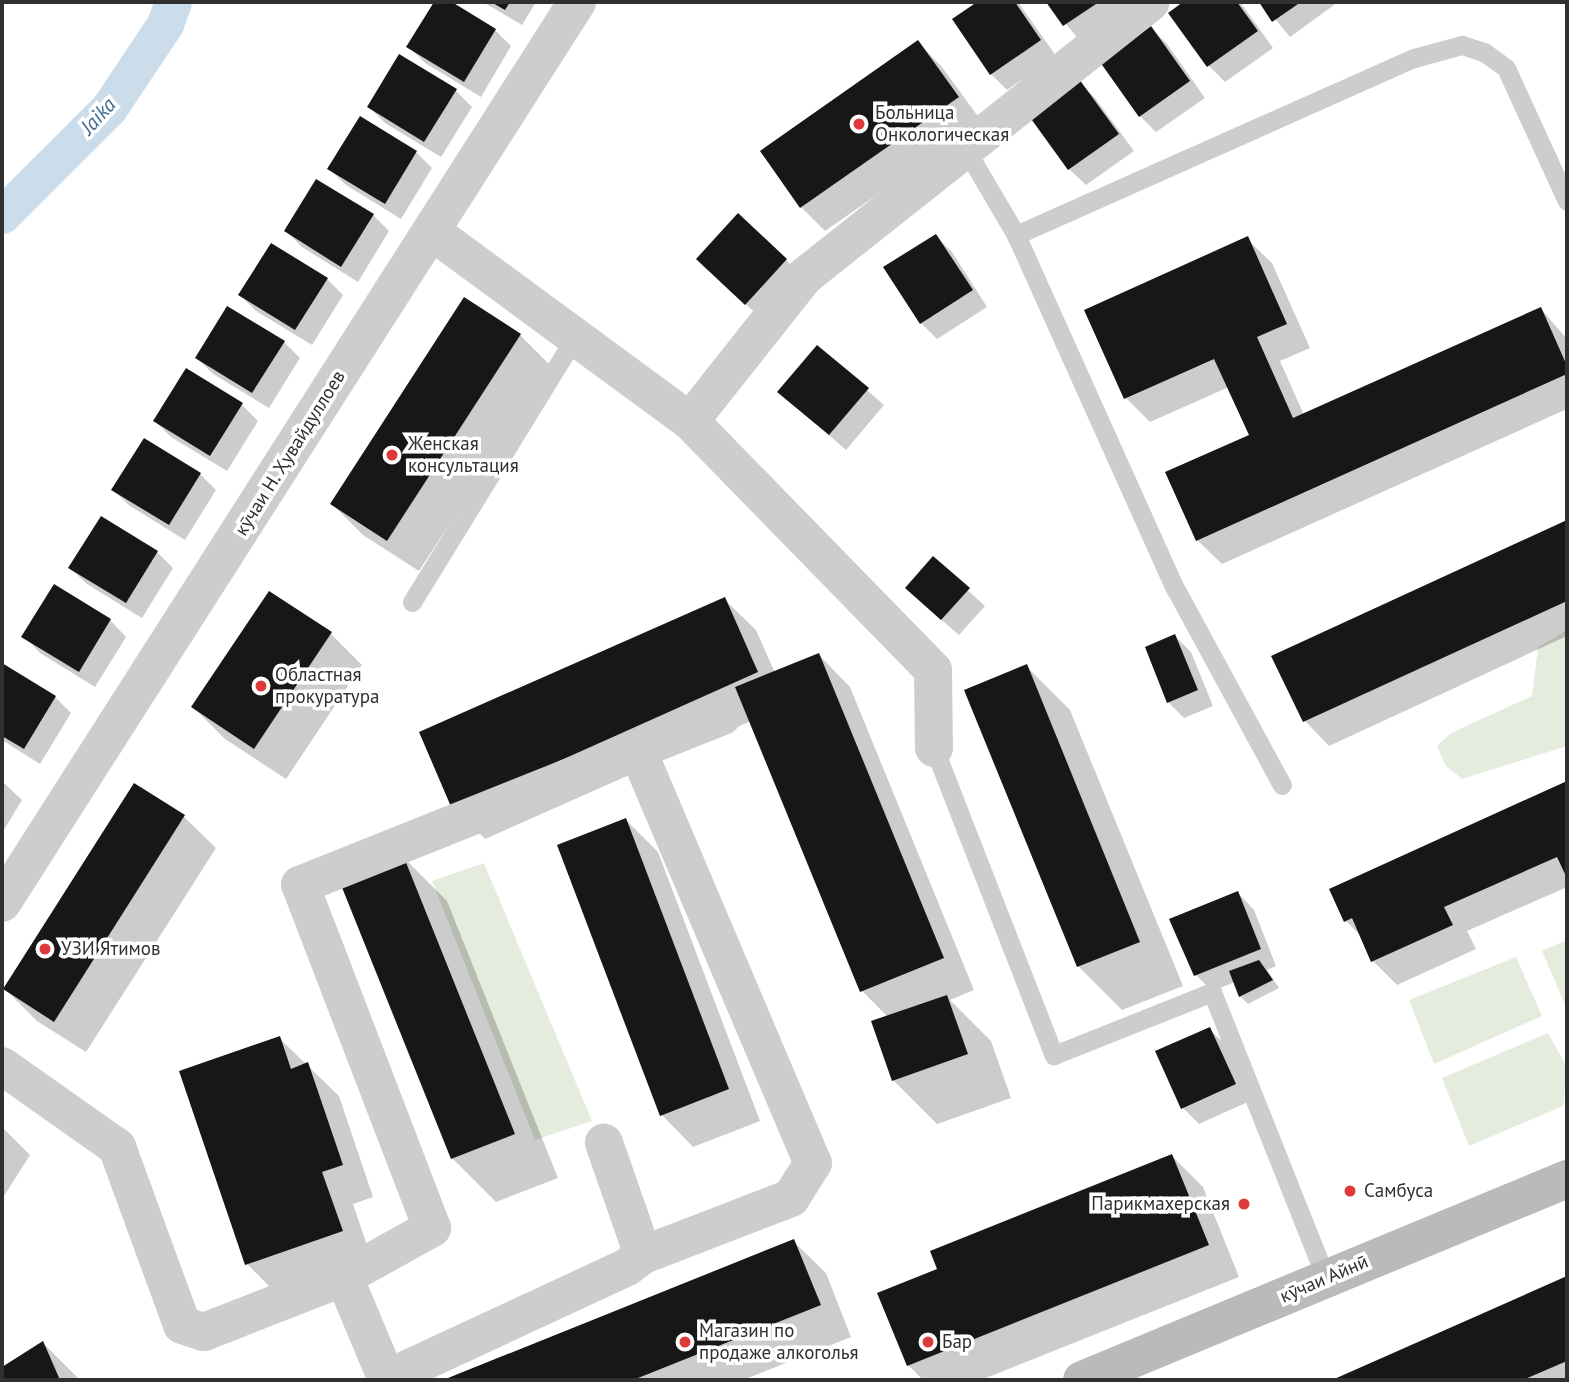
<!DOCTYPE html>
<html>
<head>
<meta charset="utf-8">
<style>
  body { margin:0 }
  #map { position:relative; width:1569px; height:1382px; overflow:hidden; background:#fff; font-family:"PT Sans",sans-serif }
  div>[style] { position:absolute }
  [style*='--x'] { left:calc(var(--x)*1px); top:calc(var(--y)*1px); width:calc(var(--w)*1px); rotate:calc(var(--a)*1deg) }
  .green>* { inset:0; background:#e5ecde }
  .shadow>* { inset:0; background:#0003 }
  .canal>* { height:37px; margin:-18.5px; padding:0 18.5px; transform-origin:18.5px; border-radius:18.5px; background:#cbdceb }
  .building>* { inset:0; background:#171717 }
  .lane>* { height:19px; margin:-9.5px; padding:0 9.5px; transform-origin:9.5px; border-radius:9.5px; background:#cdcdcd }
  .street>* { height:38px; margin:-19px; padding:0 19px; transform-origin:19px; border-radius:19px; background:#cdcdcd }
  .secondary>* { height:38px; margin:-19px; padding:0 19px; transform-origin:19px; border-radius:19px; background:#bababa }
  .dots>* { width:19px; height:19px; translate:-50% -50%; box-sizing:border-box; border:4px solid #fff; border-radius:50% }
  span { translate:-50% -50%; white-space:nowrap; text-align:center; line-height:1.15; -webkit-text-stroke:7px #fff; paint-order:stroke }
  .poi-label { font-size:19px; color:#303030 }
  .left { translate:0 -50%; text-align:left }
  .right { translate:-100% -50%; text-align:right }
  .street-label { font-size:19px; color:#303030 }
  .water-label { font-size:21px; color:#406b8f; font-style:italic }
  .frame { position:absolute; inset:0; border:4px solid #303030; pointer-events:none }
</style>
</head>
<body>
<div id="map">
  <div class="green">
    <i style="clip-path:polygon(1567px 630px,1567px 746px,1462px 779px,1446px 766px,1437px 746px,1451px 733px,1532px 696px,1538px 647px)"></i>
    <i style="clip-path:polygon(484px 863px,592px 1121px,535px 1140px,432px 881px)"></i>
    <i style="clip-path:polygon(1567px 940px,1567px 1009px,1542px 951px)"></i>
    <i style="clip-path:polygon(1516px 957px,1542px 1016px,1434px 1064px,1409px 1000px)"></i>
    <i style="clip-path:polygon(1548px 1033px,1567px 1067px,1563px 1106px,1469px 1146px,1442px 1078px)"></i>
  </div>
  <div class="shadow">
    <i style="clip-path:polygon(436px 2px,449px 2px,495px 30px,511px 46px,481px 97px,425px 63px,409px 47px)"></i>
    <i style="clip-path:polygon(483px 2px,536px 2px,522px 25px)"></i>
    <i style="clip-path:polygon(980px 2px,1018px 2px,1056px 56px,1007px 90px,991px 74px,954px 20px)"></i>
    <i style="clip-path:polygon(1048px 2px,1125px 2px,1080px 41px)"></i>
    <i style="clip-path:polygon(1186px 2px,1240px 2px,1273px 48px,1225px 82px,1209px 66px,1171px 13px)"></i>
    <i style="clip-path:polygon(1261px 2px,1338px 2px,1290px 37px)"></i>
    <i style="clip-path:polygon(1151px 28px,1167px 44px,1205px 98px,1156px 132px,1140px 116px)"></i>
    <i style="clip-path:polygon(918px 42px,942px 67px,982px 122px,825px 231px,801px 207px)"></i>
    <i style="clip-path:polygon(1079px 82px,1095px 98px,1134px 151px,1086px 185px,1069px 169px)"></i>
    <i style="clip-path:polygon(456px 91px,472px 107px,441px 157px,385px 123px,369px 107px)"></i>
    <i style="clip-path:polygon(416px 152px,432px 168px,401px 219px,346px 185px,329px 169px)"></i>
    <i style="clip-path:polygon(373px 215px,389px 231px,358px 282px,302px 247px,286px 231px)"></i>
    <i style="clip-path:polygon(936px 236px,952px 252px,987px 307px,937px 339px,921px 323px)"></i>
    <i style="clip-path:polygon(1247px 239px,1272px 263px,1310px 348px,1280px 361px,1304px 415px,1541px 309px,1567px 339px,1567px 409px,1222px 564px,1197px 540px,1251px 436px,1229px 387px,1150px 422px,1126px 398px)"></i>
    <i style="clip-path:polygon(786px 260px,802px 276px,762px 319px,714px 275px)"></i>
    <i style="clip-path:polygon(327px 279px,343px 295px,312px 345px,256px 311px,240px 295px)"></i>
    <i style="clip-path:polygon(465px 300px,520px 335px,552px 367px,419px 571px,363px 535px,332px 504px)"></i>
    <i style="clip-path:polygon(284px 342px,300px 358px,269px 408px,213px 374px,197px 358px)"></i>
    <i style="clip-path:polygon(818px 347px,884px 405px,846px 450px,780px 392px)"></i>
    <i style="clip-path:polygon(186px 371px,242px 405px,258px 421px,227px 471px,171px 437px,155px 421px)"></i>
    <i style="clip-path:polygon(200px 474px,216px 490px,185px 540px,130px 506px,113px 490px)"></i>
    <i style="clip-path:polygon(1567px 522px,1567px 636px,1329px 746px,1305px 721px,1274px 657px)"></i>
    <i style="clip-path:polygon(157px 552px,173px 568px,142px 618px,87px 584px,70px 568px)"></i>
    <i style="clip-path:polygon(933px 559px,985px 606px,959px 635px,923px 604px)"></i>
    <i style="clip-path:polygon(55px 586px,110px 620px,126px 637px,95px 687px,40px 653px,24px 636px)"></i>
    <i style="clip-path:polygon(724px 599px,756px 630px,775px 673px,819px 655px,850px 687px,974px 990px,950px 1000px,991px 1041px,1011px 1098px,937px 1124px,893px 1080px,888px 1017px,862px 991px,751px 721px,485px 839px,454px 808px)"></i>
    <i style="clip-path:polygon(330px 633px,362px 665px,286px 779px,225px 739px,193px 707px)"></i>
    <i style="clip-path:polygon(1175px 636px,1191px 652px,1213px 706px,1184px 718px,1168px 702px)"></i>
    <i style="clip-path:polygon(2px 665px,55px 697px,71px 713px,40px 764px,2px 740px)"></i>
    <i style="clip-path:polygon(1026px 666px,1070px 710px,1183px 986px,1122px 1010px,1078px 966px)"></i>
    <i style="clip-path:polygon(2px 781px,22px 800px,2px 833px)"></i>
    <i style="clip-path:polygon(1567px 783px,1567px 887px,1467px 931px,1476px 949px,1397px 985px,1373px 961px,1363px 938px,1346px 921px,1331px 889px)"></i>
    <i style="clip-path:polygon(134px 785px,184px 817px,216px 848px,86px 1052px,37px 1021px,5px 989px)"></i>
    <i style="clip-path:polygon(626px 820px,658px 852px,760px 1121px,693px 1147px,662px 1115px)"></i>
    <i style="clip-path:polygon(403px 857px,447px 901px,558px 1178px,496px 1202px,452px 1158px)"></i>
    <i style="clip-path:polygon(1238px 893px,1254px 910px,1276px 966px,1267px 970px,1279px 988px,1248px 1004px,1240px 996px,1235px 982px,1212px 991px,1196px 975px)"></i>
    <i style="clip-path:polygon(1209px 1029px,1226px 1045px,1250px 1101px,1199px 1124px,1183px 1108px)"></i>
    <i style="clip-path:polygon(279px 1038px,339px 1096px,373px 1197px,353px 1204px,373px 1263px,278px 1295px,247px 1264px)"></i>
    <i style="clip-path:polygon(2px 1127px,30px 1155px,2px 1199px)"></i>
    <i style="clip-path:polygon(1172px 1156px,1203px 1187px,1239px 1277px,981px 1380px,923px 1380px,908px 1365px)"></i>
    <i style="clip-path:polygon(794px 1242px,826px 1273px,851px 1337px,743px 1380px,448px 1380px)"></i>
    <i style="clip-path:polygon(1567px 1278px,1567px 1380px,1337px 1380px)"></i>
    <i style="clip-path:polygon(43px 1343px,80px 1380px,2px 1380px,2px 1369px)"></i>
  </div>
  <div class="canal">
    <i style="--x:2;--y:215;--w:151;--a:-45"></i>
    <i style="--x:109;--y:108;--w:101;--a:-56.3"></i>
    <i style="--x:165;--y:24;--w:23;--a:-70"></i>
  </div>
  <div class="building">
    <i style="clip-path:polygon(434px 2px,452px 2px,496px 29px,464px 82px,406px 47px)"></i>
    <i style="clip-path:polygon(491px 2px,510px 2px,505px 10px)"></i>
    <i style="clip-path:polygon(977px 2px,1015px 2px,1041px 40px,990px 75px,952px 19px)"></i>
    <i style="clip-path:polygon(1046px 2px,1099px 2px,1063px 26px)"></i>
    <i style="clip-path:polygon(1183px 2px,1237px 2px,1258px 31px,1207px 67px,1168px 13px)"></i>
    <i style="clip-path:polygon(1259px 2px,1301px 2px,1272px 22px)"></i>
    <i style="clip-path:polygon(1151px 26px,1190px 81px,1139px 117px,1100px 62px)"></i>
    <i style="clip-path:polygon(918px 40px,959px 97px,800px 208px,760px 151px)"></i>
    <i style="clip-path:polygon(399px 54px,457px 89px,424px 142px,367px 107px)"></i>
    <i style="clip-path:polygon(1079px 79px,1119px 134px,1068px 170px,1029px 116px)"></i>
    <i style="clip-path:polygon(360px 116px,417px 151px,385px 204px,327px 169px)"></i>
    <i style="clip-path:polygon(316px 179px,374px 214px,341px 267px,284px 231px)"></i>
    <i style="clip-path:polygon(738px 213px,787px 259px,745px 305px,696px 259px)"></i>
    <i style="clip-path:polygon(936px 234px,973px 290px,920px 324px,883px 267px)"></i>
    <i style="clip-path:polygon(1248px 236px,1287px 324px,1257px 337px,1293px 418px,1541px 307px,1567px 366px,1567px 374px,1196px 541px,1165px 472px,1249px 435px,1214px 359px,1124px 399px,1084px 310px)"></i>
    <i style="clip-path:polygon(271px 243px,328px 278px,295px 330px,238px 295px)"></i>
    <i style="clip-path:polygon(464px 297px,521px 334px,387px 541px,330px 504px)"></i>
    <i style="clip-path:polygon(227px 306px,285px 341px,252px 393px,195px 358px)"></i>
    <i style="clip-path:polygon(817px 345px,869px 388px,829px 435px,777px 392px)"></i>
    <i style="clip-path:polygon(186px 368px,243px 403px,210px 456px,153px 421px)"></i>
    <i style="clip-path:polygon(144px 438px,201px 473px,169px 525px,111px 490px)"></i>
    <i style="clip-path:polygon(101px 516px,158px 551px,126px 603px,68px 568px)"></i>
    <i style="clip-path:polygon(1567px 520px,1567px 601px,1303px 722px,1271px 656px)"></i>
    <i style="clip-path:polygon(933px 556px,970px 588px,941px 620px,905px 588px)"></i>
    <i style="clip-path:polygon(54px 584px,111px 619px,79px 672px,21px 637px)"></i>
    <i style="clip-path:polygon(269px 591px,332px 632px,254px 749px,191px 707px)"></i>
    <i style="clip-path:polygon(725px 597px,758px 672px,452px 809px,419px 732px)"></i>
    <i style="clip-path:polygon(1175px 634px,1198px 690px,1167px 703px,1145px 647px)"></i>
    <i style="clip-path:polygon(819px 653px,944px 958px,860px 992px,735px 687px)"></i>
    <i style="clip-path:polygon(2px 663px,56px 696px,24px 749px,2px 736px)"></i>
    <i style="clip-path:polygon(1027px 664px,1140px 942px,1077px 967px,964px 690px)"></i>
    <i style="clip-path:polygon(1567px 781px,1567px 873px,1565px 874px,1557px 857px,1444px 907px,1453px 925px,1371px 962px,1352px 918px,1344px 922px,1329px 889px)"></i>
    <i style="clip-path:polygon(134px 783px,185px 815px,54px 1022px,3px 989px)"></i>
    <i style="clip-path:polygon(626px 818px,729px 1089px,660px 1116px,557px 845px)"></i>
    <i style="clip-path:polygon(403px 855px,515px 1134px,451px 1159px,339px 880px)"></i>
    <i style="clip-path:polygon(1238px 891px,1261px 949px,1194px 976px,1169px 919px)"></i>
    <i style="clip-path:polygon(1259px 960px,1273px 980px,1239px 997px,1229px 971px)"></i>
    <i style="clip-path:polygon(947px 995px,968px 1054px,892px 1081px,871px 1021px)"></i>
    <i style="clip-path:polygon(1210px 1027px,1236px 1084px,1181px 1109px,1155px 1051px)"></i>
    <i style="clip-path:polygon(280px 1036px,291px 1069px,308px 1062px,343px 1165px,322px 1172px,343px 1231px,245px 1265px,179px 1071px)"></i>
    <i style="clip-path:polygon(1172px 1154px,1209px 1245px,907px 1366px,877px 1293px,937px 1269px,930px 1251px)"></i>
    <i style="clip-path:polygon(794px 1239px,821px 1305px,633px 1380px,443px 1380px)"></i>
    <i style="clip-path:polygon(1567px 1276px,1567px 1361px,1523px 1380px,1332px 1380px)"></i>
    <i style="clip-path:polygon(43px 1341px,60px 1380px,2px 1380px,2px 1367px)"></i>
  </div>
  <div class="lane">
    <i style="--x:965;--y:148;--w:101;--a:59.6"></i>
    <i style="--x:1016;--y:235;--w:387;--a:65.8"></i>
    <i style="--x:1175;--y:588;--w:224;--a:61.5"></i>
    <i style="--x:1016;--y:235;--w:436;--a:-24"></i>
    <i style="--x:1414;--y:58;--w:50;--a:-15.2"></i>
    <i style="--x:1462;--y:45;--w:23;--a:18"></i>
    <i style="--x:1484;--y:52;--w:27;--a:36"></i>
    <i style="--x:1506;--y:68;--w:146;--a:65.4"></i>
    <i style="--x:412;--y:602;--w:311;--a:-58.4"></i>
    <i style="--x:934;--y:748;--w:330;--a:68.7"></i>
    <i style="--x:1054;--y:1055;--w:170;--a:-21.7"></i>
    <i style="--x:1212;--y:992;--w:308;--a:68.3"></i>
  </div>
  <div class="street">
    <i style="--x:431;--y:231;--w:321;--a:36.3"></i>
    <i style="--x:690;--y:421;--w:348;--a:45.7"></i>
    <i style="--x:933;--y:670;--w:78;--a:89.3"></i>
    <i style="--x:690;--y:421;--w:185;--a:-51.6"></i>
    <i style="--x:805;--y:276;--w:441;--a:-38.4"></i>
    <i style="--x:637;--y:749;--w:450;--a:67"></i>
    <i style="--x:813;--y:1163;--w:41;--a:122.2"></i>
    <i style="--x:791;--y:1198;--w:159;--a:158.9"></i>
    <i style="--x:2;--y:903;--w:1069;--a:-57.45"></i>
    <i style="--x:2;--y:1066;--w:141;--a:35.2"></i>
    <i style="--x:117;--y:1147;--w:189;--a:69.9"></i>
    <i style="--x:182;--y:1325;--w:23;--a:18"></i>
    <i style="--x:204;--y:1332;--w:150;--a:-21.4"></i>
    <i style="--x:344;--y:1277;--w:112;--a:67.3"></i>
    <i style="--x:344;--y:1277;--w:101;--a:-29.1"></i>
    <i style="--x:432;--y:1228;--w:368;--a:-111"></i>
    <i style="--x:300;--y:885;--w:455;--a:-21.8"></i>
    <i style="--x:386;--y:1379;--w:266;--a:-24.9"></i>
    <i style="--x:627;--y:1267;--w:20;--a:-37"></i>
    <i style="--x:643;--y:1255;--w:119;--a:-109.2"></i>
  </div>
  <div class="secondary">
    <i style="--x:1082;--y:1380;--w:525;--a:-22.51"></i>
  </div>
  <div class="dots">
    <i style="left:859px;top:124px;background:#de3a3a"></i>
    <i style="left:392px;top:455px;background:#de3a3a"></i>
    <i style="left:261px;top:686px;background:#de3a3a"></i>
    <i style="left:45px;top:949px;background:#de3a3a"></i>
    <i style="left:1350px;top:1191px;background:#de3a3a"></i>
    <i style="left:1244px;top:1204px;background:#de3a3a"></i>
    <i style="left:685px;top:1342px;background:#de3a3a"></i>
    <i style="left:928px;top:1342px;background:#de3a3a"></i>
  </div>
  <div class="poi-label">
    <span class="left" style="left:875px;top:124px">Больница<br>Онкологическая</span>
    <span class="left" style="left:408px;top:455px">Женская<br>консультация</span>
    <span class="left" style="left:275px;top:686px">Областная<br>прокуратура</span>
    <span class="left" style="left:61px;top:949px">УЗИ Ятимов</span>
    <span class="left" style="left:1364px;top:1191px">Самбуса</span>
    <span class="right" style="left:1230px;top:1204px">Парикмахерская</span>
    <span class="left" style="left:699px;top:1342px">Магазин по<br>продаже алкоголья</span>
    <span class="left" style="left:942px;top:1342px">Бар</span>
  </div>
  <div class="street-label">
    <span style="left:290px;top:453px;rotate:-58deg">кӯчаи Н. Ҳувайдуллоев</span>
    <span style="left:1324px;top:1279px;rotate:-23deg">кӯчаи Айнӣ</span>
  </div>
  <div class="water-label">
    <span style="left:98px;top:116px;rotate:-48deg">Jaika</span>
  </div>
  <div class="frame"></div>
</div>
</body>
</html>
